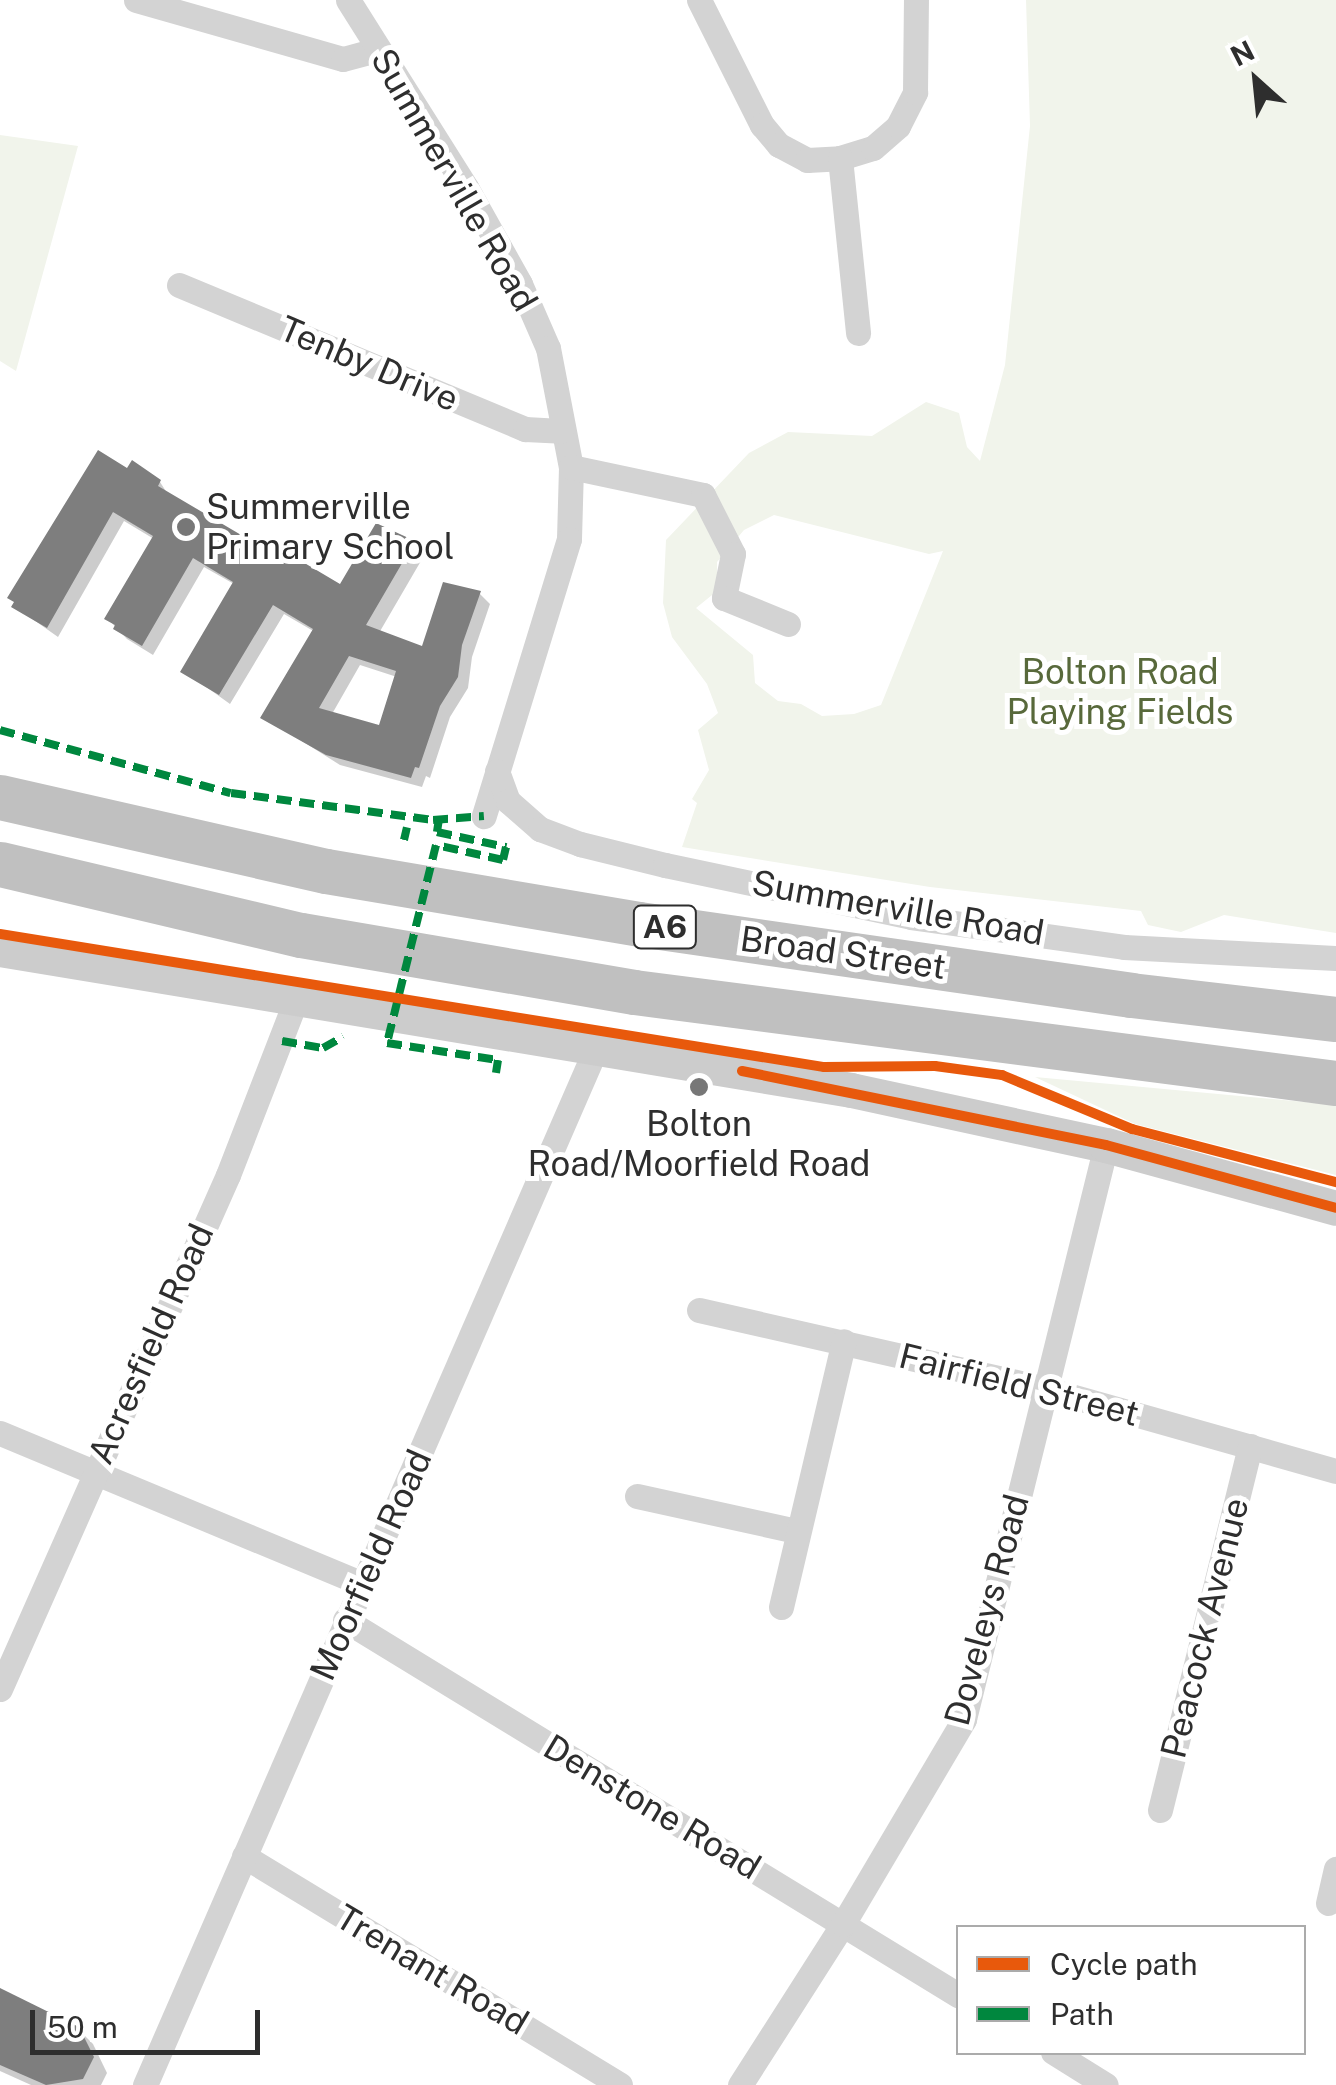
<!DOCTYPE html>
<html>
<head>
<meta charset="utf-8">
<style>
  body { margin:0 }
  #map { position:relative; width:1336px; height:2085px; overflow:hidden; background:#fff; font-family:"Public Sans",sans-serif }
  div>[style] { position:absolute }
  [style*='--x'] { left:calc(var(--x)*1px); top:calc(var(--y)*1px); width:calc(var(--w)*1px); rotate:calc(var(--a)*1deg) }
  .green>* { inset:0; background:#f1f4eb }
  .shadow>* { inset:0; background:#0003 }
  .building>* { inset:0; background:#7e7e7e }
  .street>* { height:25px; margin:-12.5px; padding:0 12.5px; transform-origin:12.5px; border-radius:12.5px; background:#d3d3d3 }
  .secondary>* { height:35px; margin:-17.5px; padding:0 17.5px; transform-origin:17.5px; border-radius:17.5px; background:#ccc }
  .highway>* { height:45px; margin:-22.5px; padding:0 22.5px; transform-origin:22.5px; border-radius:22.5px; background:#c0c0c0 }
  .quiet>* { height:8px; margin-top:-4px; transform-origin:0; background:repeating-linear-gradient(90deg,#00873e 0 15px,transparent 0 23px) }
  .cycleway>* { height:10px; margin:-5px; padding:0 5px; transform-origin:5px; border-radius:5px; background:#e8590c }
  .dots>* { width:28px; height:28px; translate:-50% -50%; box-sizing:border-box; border:5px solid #fff; border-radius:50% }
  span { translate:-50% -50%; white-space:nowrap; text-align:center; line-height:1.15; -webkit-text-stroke:10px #fff; paint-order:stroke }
  .shield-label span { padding:2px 8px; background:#fff; border:2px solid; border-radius:8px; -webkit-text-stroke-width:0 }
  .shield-label { font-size:32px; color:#2e2e2e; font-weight:700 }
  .street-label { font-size:35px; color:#2e2e2e }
  .poi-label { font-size:35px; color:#2e2e2e }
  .left { translate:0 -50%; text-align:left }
  .park-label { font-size:35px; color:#58693b }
  .legend { position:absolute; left:956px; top:1925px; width:350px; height:130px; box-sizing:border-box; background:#fff; border:2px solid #ababab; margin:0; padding:12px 18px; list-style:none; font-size:30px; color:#2e2e2e }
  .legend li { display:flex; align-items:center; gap:20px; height:50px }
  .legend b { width:50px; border:2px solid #ababab }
  .north { position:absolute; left:1206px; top:30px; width:100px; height:100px; -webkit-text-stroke:8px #fff; paint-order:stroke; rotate:333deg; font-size:28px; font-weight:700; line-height:40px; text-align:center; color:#2e2e2e }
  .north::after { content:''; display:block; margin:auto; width:35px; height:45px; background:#2e2e2e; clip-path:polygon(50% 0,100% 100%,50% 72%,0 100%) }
  .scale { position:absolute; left:30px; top:2010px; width:230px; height:45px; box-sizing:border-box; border:5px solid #2e2e2e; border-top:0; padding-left:12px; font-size:30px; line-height:35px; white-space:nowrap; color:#2e2e2e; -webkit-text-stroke:8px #fff; paint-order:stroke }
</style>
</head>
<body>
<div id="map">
  <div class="green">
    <i style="clip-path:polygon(evenodd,1026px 0,1336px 0,1336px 933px,1224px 915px,1181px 932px,1148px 925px,1141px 911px,930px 887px,682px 847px,697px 803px,692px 799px,709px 770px,698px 730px,718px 713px,707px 684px,672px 637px,663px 603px,666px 540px,749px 453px,788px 432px,872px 436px,926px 402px,959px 413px,967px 447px,980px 461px,1005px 365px,1030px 126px,1026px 0,774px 515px,929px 554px,943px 551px,881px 705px,854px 714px,822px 716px,801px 704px,778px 701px,755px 683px,753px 655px,696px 608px,717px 591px,717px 562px,744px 530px,774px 515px)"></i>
    <i style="clip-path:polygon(0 135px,78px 146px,16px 371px,0 361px)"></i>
    <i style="clip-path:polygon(1035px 1077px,1336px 1105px,1336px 1175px,1135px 1124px)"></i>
  </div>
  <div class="shadow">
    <i style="clip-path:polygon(evenodd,128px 472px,160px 482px,169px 496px,287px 565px,341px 587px,377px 526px,414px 543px,425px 554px,379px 633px,424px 649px,479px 593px,490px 604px,472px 657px,468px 688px,450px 717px,430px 778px,426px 776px,422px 787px,340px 765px,264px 717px,315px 632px,284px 614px,230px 704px,184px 671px,234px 584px,204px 567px,153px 655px,127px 639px,107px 618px,154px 539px,124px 521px,58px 637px,14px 606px,128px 472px,360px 665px,397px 677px,381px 728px,332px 714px,360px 665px)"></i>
    <i style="clip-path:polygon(0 1993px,78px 2029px,93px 2044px,107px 2073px,101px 2085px,31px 2085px,0 2071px)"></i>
  </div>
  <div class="building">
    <i style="clip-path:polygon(evenodd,98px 450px,127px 468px,132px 460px,161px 480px,158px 486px,287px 562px,291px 555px,340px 584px,376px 523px,415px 541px,366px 625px,422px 646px,443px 582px,481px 591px,462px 645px,458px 677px,440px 706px,419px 768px,415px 767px,411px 778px,326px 755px,260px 718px,313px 629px,273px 605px,219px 695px,180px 672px,233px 582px,193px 558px,142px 646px,113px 629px,115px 625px,104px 619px,153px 536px,113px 512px,47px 628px,11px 607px,14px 602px,7px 598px,98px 450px,349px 656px,396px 671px,379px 725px,319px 708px,349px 656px)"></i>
    <i style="clip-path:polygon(0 1988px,79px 2027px,94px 2057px,83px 2079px,46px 2085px,0 2065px)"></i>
  </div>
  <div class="street">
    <i style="--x:136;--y:0;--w:215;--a:15.9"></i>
    <i style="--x:343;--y:59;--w:35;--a:-15"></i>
    <i style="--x:348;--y:0;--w:223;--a:57.8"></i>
    <i style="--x:467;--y:189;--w:109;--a:60.8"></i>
    <i style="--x:520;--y:284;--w:70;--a:66.4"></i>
    <i style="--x:548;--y:348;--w:121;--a:79.1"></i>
    <i style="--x:571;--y:467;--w:72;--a:91.6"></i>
    <i style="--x:569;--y:539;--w:290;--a:107.1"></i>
    <i style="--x:699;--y:0;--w:140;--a:63.3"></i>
    <i style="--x:762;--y:125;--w:26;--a:50"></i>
    <i style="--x:779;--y:145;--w:32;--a:28"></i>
    <i style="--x:807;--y:160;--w:33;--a:-3"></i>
    <i style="--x:840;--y:158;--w:34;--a:-17"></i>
    <i style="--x:873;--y:148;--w:33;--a:-41"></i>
    <i style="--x:898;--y:126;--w:38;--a:-63"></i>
    <i style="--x:915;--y:92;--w:92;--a:-89.4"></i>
    <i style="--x:840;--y:158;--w:176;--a:84.1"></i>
    <i style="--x:179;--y:285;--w:375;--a:22.6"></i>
    <i style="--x:525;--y:429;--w:36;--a:3"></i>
    <i style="--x:571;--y:467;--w:135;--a:12"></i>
    <i style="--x:703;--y:495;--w:66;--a:63"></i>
    <i style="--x:733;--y:554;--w:45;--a:101.6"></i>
    <i style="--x:724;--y:598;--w:69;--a:22.1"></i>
    <i style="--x:497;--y:771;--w:32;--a:70"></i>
    <i style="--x:508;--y:801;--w:43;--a:41.2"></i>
    <i style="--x:540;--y:829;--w:43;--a:20.6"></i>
    <i style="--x:580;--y:844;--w:88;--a:13.9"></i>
    <i style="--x:665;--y:865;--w:251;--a:11.9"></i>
    <i style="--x:911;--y:917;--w:215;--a:8"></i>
    <i style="--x:1124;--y:947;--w:212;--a:3"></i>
    <i style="--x:699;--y:1310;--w:356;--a:12.8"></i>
    <i style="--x:1046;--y:1389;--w:301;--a:15.8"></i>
    <i style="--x:0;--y:1433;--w:393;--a:22.6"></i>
    <i style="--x:637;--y:1496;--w:163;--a:12.4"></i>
    <i style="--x:781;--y:1607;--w:273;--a:-76.7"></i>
    <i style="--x:345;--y:1620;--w:719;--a:31.46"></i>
    <i style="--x:0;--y:1689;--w:562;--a:-66.08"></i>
    <i style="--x:228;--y:1175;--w:191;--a:-68.8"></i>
    <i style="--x:1160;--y:1810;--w:375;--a:-76.1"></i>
    <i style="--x:244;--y:1856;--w:440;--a:31.3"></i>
    <i style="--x:1328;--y:1903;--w:35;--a:-77"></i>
    <i style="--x:1053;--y:2052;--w:62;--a:31.9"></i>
    <i style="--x:145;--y:2085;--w:1133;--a:-66.49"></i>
    <i style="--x:740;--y:2085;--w:191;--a:-57.4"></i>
    <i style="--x:843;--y:1924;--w:238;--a:-59.4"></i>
    <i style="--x:964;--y:1719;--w:591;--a:-76.1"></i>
  </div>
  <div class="secondary">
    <i style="--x:0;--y:949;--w:863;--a:9.41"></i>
    <i style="--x:851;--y:1090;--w:261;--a:12.2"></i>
    <i style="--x:1106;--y:1145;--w:238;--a:15.3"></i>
  </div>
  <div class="highway">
    <i style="--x:0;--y:797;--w:334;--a:12.8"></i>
    <i style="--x:326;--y:871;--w:317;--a:9.6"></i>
    <i style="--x:639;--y:924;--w:497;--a:8.2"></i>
    <i style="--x:1131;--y:995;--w:206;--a:6.7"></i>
    <i style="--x:0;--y:864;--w:309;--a:13.3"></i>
    <i style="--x:301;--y:935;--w:338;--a:9.7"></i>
    <i style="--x:634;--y:992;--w:708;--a:7.39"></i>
  </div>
  <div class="quiet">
    <i style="--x:0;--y:730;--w:239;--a:15.3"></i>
    <i style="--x:231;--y:793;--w:204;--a:7.6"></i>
    <i style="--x:433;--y:820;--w:51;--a:-4.5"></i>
    <i style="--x:439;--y:819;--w:13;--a:99"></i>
    <i style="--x:437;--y:832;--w:71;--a:12.3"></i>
    <i style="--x:506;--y:847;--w:13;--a:103"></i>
    <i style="--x:503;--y:860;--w:69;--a:-167.4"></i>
    <i style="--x:436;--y:845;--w:204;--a:103.9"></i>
    <i style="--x:387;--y:1043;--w:112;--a:8.7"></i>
    <i style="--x:498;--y:1060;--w:13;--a:99"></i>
    <i style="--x:404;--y:840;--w:13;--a:-77"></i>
    <i style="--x:282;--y:1041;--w:42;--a:9.7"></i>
    <i style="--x:323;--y:1048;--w:23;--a:-29"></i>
  </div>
  <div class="cycleway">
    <i style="--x:0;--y:934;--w:835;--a:9.17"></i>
    <i style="--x:824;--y:1067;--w:111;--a:-0.5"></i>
    <i style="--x:935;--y:1066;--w:68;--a:7.7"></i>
    <i style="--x:1002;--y:1075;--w:141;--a:22.6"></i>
    <i style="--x:1132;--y:1129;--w:211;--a:14.6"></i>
    <i style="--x:742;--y:1071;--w:371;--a:11.5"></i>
    <i style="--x:1106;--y:1145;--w:238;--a:15.3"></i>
  </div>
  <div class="dots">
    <i style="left:186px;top:527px;background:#777"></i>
    <i style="left:699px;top:1087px;background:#777"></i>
  </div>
  <div class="shield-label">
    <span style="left:665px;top:927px">A6</span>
  </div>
  <div class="street-label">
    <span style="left:454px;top:180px;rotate:60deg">Summerville Road</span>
    <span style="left:369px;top:364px;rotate:23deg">Tenby Drive</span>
    <span style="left:898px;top:908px;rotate:10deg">Summerville Road</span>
    <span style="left:843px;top:953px;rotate:8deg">Broad Street</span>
    <span style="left:151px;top:1344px;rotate:-66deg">Acresfield Road</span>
    <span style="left:1019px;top:1385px;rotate:14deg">Fairfield Street</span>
    <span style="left:371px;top:1565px;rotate:-66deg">Moorfield Road</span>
    <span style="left:987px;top:1610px;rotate:-75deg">Doveleys Road</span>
    <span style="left:1205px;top:1628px;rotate:-76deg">Peacock Avenue</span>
    <span style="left:652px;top:1807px;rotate:31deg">Denstone Road</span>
    <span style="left:432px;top:1970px;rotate:31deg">Trenant Road</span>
  </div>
  <div class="poi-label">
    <span class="left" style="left:206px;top:527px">Summerville<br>Primary School</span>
    <span style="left:699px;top:1144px">Bolton<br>Road/Moorfield Road</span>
  </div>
  <div class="park-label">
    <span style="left:1120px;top:692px">Bolton Road<br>Playing Fields</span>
  </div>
  <ul class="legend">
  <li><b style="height:12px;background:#e8590c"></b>Cycle path</li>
  <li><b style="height:12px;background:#00873e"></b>Path</li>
  </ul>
  <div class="north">N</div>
  <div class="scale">50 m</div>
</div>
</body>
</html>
